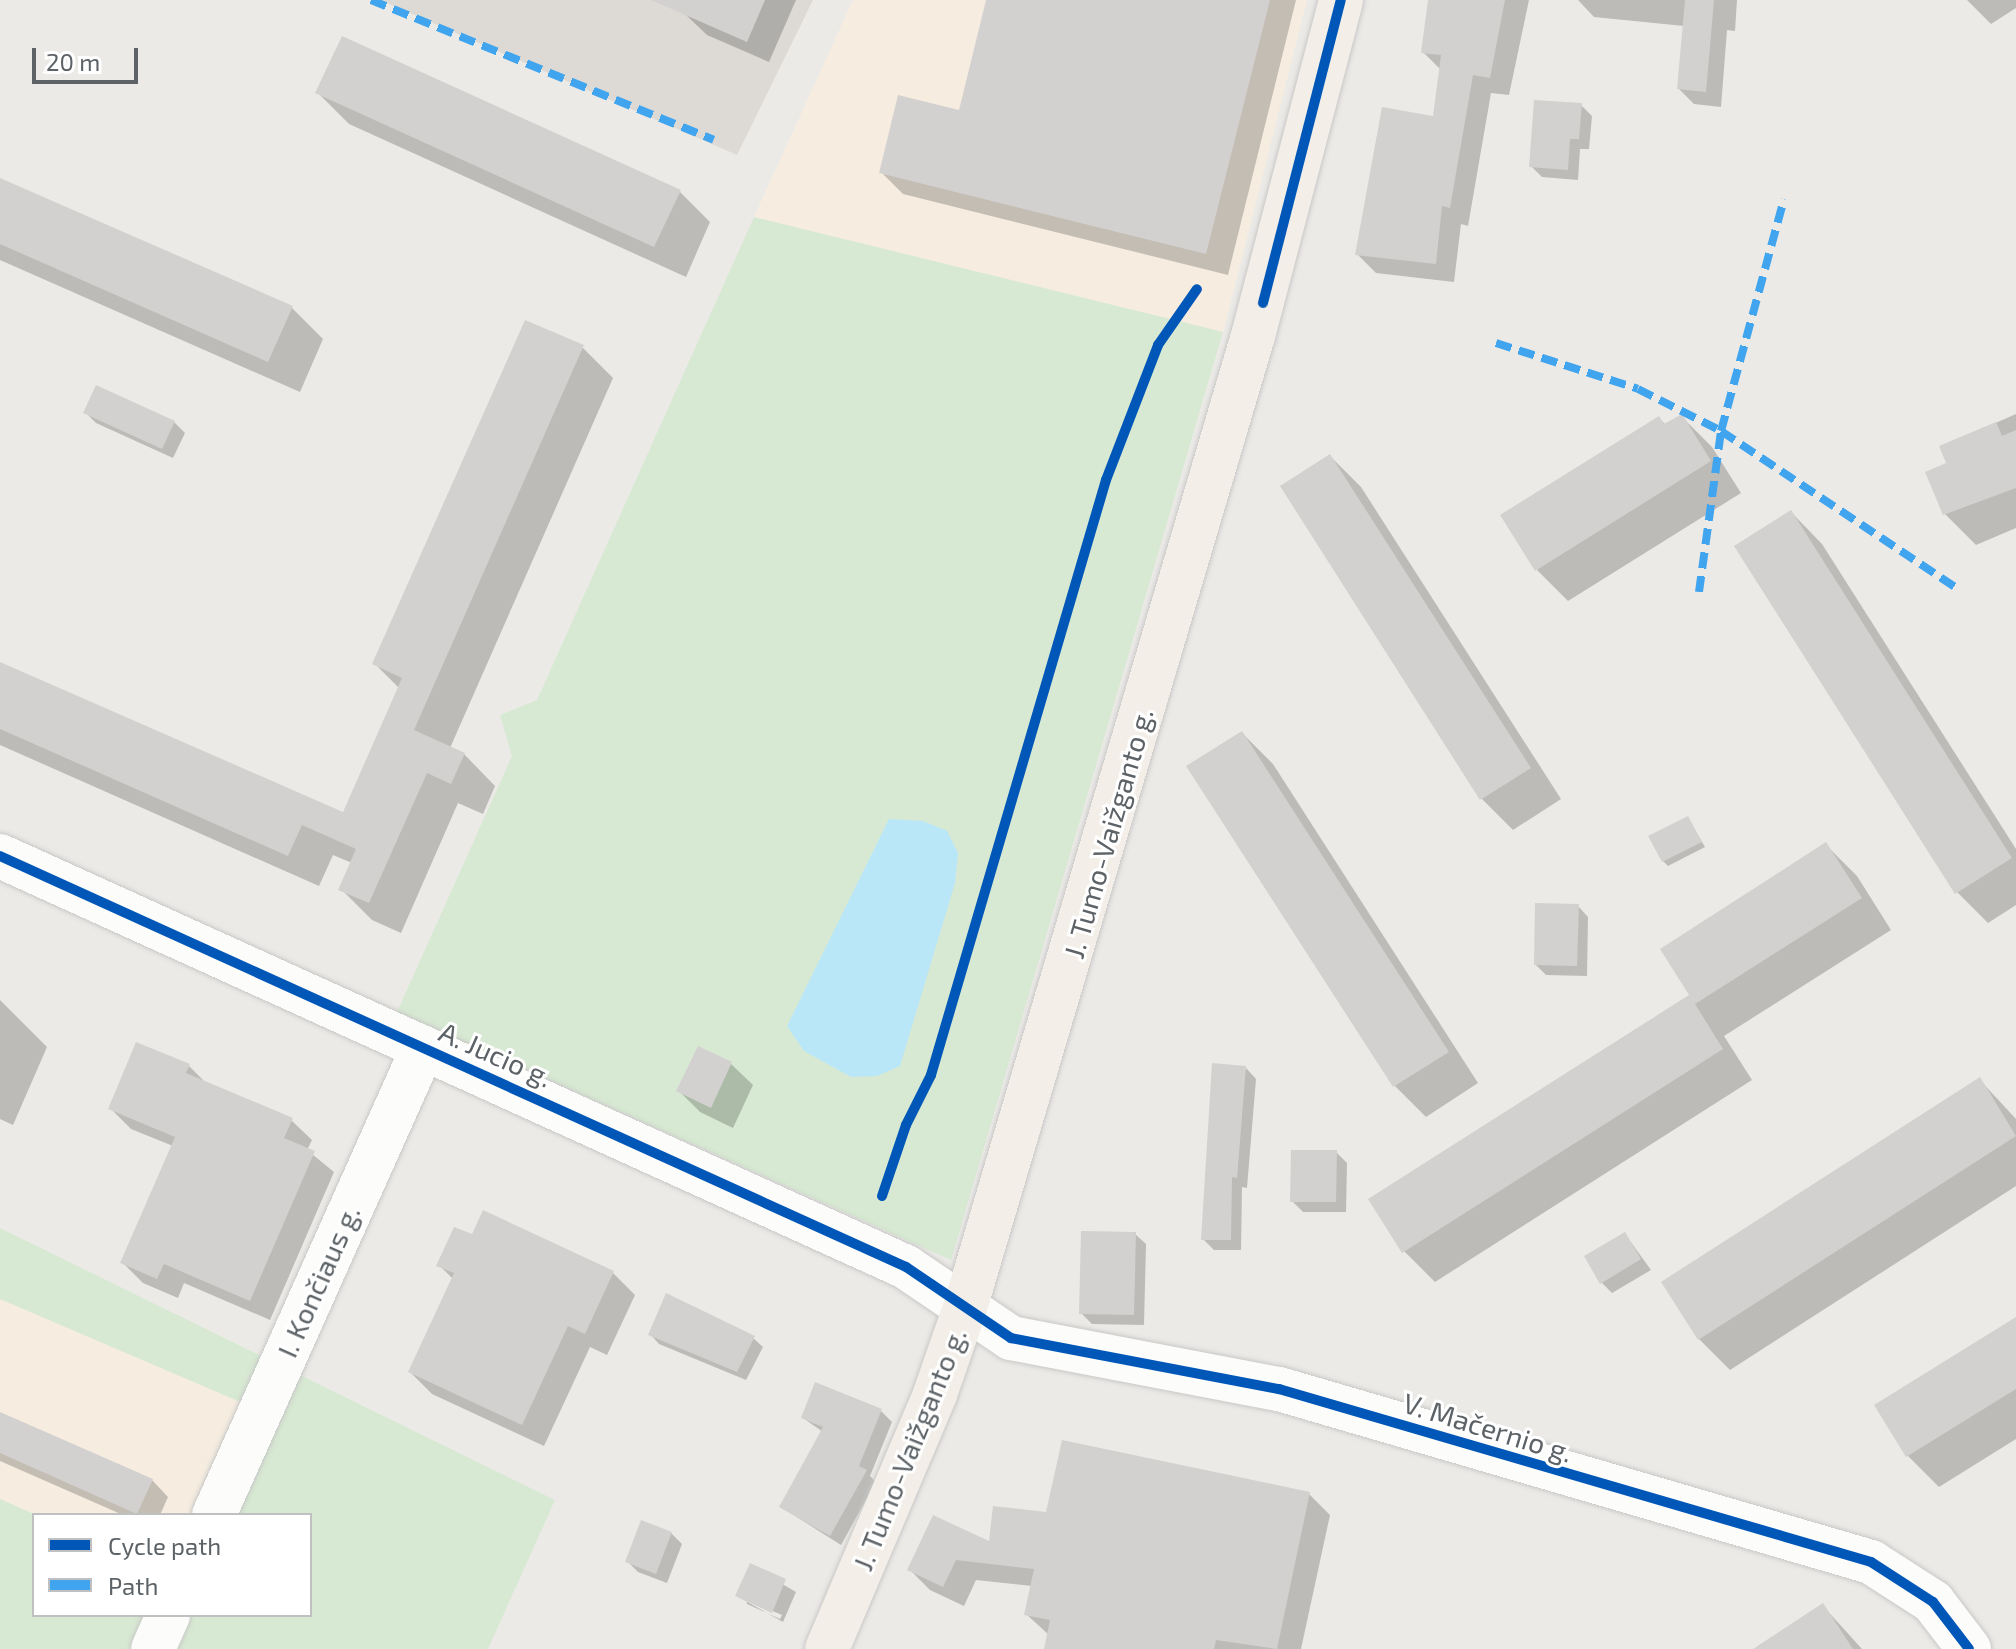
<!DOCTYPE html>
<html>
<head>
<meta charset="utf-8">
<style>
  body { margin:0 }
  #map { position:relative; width:2016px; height:1649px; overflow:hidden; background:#eceae7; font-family:"Exo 2",sans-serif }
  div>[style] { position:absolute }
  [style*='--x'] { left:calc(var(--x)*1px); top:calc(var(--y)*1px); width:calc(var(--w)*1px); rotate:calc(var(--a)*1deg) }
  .commercial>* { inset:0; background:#f6ede0 }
  .education>* { inset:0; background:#dddad5 }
  .green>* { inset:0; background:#d7e9d2 }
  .water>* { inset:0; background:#bae7f8 }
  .shadow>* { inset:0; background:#0003 }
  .building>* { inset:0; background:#d3d1d0 }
  .roads { filter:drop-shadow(0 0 2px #c8c8c8) drop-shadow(0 0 2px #c8c8c8) }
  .minor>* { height:44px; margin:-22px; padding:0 22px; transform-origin:22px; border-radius:22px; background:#fcfcfb }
  .major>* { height:44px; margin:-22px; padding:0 22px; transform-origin:22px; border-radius:22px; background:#f3efe8 }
  .quiet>* { height:8px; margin-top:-4px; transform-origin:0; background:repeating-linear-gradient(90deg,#40a5ee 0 16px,transparent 0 24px) }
  .cycleway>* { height:10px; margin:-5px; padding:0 5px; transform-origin:5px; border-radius:5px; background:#0057b8 }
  span { translate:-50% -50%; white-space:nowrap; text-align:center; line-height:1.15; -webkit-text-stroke:6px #fff; paint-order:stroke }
  .street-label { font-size:28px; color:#5c6266 }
  .legend { position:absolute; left:32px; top:1513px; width:280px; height:104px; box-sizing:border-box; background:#fff; border:2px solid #bec0c2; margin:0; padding:10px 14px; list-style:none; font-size:24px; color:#5c6266 }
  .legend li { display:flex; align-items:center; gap:16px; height:40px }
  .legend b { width:40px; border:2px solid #bec0c2 }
  .scale { position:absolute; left:32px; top:48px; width:106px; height:36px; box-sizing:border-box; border:4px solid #5c6266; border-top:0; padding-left:10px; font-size:24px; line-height:28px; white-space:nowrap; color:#5c6266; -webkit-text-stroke:6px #fff; paint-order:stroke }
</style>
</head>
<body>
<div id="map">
  <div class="commercial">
    <i style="clip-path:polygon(853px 0,1307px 0,1223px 332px,754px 217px)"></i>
    <i style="clip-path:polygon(0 1299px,246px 1404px,197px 1515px,36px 1515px,0 1499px)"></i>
  </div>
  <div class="education">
    <i style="clip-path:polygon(380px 0,813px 0,737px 155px)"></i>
  </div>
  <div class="green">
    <i style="clip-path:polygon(754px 217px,1223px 332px,951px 1260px,397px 1012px,512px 756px,500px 715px,537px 700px)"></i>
    <i style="clip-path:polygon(0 1228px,555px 1500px,488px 1649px,0 1649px,0 1499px,36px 1515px,34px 1615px,310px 1615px,310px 1515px,197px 1515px,245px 1404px,0 1299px)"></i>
  </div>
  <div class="water">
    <i style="clip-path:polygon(889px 819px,923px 821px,947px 831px,958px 853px,955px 883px,900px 1066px,877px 1076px,851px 1077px,804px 1051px,787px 1026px)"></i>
  </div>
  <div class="shadow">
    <i style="clip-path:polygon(691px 0,796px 0,769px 62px,707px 35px,685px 14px)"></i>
    <i style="clip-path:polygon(988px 0,1296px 0,1228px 275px,903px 194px,881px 172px,960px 113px)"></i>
    <i style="clip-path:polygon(1430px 0,1529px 0,1509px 95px,1491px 93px,1468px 226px,1461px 224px,1454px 282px,1376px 273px,1357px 254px,1435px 118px,1441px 70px,1423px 52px)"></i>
    <i style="clip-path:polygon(1578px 0,1737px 0,1735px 31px,1727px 30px,1721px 107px,1694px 104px,1679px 89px,1684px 26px,1594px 17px)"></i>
    <i style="clip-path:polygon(1967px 0,2016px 0,2016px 8px,1991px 24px)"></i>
    <i style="clip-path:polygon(318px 93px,679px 191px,710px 222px,686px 277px,349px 124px)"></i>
    <i style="clip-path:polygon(1581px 105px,1592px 116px,1589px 149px,1580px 149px,1578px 180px,1542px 177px,1531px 166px)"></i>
    <i style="clip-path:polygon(0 180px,292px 308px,323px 339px,300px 392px,0 260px)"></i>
    <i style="clip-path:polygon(582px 347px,613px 378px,450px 748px,464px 754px,495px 786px,483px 814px,458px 803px,401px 933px,372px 920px,341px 889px,352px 863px,333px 855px,319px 886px,0 745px,0 664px,344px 815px,400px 689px,375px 664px)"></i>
    <i style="clip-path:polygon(86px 413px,174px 422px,185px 433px,173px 458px,96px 423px)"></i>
    <i style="clip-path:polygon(2016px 414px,2016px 528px,1976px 545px,1945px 514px,1949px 464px,1941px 447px)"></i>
    <i style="clip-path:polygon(1681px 416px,1712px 447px,1741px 493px,1568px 601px,1537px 570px,1659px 418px,1666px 425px)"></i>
    <i style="clip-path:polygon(1330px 456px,1361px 487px,1561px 799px,1513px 830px,1482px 799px)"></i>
    <i style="clip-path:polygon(1791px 512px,1822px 544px,2016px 849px,2016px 905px,1988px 923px,1957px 892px)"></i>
    <i style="clip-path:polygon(1242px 733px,1273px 764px,1478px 1083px,1426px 1117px,1395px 1086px,1189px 767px)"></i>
    <i style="clip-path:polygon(1688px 818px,1705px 847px,1668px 866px,1663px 861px)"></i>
    <i style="clip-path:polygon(1826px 845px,1857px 876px,1891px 930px,1724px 1036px,1752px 1080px,1435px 1282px,1404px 1251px,1692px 996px)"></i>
    <i style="clip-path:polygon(1578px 906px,1588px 917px,1587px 976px,1546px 975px,1536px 965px)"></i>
    <i style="clip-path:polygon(0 1000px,47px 1047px,13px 1125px,0 1119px)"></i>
    <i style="clip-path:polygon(731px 1064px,753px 1085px,733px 1128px,700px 1112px,679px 1091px)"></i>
    <i style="clip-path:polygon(189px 1066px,207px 1084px,291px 1120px,312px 1140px,307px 1150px,334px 1172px,270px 1320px,184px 1283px,178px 1298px,143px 1283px,123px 1263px,173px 1146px,131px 1129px,110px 1108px)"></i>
    <i style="clip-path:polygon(1246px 1068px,1256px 1079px,1247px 1188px,1242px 1187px,1241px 1250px,1214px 1250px,1203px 1239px)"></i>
    <i style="clip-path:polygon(1979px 1079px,2016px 1119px,2016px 1186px,1730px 1370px,1699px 1339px)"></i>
    <i style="clip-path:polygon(1336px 1152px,1347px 1163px,1346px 1212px,1303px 1212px,1292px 1201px)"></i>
    <i style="clip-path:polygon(1135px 1234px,1146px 1244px,1144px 1325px,1092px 1324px,1081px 1313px)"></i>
    <i style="clip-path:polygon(1625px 1234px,1651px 1270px,1612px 1293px,1601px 1282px)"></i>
    <i style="clip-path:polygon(473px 1237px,613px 1273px,635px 1295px,607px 1355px,590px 1347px,544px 1446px,432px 1394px,410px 1372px,453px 1279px,439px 1265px)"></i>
    <i style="clip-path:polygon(2016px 1319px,2016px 1439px,1939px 1487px,1908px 1456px,1877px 1406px)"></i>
    <i style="clip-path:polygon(650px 1334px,753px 1338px,763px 1347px,746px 1380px,659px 1344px)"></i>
    <i style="clip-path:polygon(881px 1411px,892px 1422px,870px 1476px,876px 1482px,841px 1545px,781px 1507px,823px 1432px,803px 1418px)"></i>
    <i style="clip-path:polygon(0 1414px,152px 1480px,168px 1497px,160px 1515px,123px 1515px,0 1461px)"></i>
    <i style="clip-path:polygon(1309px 1494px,1330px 1515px,1301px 1649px,1046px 1649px,1049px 1635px,1026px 1614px,1032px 1586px,976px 1580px,964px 1606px,930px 1590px,910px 1570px,990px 1544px,1048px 1514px)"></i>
    <i style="clip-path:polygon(671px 1533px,682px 1544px,667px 1583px,638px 1572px,627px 1561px)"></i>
    <i style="clip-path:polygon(evenodd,751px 1566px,796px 1592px,783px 1622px,737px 1596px,751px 1566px,747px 1600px,782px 1615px,780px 1619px,747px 1604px,747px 1600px)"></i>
    <i style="clip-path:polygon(1823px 1606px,1862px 1649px,1776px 1649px)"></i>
  </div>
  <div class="building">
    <i style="clip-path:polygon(651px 0,765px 0,747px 42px)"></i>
    <i style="clip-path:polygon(986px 0,1270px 0,1206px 254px,879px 173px,898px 95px,959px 110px)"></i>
    <i style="clip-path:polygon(1428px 0,1505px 0,1490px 78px,1473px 75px,1450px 208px,1442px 206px,1436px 264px,1355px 255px,1382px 107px,1433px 116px,1441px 55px,1421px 53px)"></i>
    <i style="clip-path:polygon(1685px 0,1714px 0,1706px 92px,1677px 89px)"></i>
    <i style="clip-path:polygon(342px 36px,681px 190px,654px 247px,315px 93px)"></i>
    <i style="clip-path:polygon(1534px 100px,1582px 103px,1579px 139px,1570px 139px,1568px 170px,1529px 167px)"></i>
    <i style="clip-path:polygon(0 178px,293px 306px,268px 362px,0 244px)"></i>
    <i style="clip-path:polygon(525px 320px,584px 345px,414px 730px,465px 753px,451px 784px,427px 773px,369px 903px,338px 890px,356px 849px,302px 825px,288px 856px,0 729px,0 662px,343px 812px,402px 678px,372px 664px)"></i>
    <i style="clip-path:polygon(96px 385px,175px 421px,162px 449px,83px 413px)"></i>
    <i style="clip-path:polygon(1682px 414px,1711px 461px,1535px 571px,1500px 515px,1659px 416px,1664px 424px)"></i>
    <i style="clip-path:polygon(1996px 422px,2002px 436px,2016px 430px,2016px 488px,1943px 515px,1925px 472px,1946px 463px,1939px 446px)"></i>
    <i style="clip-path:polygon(1330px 454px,1531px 768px,1480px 800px,1280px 486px)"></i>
    <i style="clip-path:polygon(1791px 510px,2012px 858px,1955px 894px,1734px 546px)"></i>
    <i style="clip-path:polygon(1242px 731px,1449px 1052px,1393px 1087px,1186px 766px)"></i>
    <i style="clip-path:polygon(1688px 816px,1702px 842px,1662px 862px,1648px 836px)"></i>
    <i style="clip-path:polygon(1826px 842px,1862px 898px,1695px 1004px,1723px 1049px,1402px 1253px,1368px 1199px,1689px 995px,1660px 949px)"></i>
    <i style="clip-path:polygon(1535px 903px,1579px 904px,1577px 966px,1534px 965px)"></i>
    <i style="clip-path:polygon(136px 1042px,190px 1064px,186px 1073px,293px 1118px,284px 1138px,315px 1151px,250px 1301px,164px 1264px,157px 1279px,120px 1263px,175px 1137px,108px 1109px)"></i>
    <i style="clip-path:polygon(698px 1046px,732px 1062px,711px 1108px,676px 1091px)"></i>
    <i style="clip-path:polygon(1212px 1063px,1246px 1066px,1237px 1178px,1232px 1177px,1231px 1240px,1201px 1240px)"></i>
    <i style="clip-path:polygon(1980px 1077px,2016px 1136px,1698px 1340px,1661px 1282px)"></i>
    <i style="clip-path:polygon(1291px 1150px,1337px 1150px,1336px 1202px,1290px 1202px)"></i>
    <i style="clip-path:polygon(483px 1210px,614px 1271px,585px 1334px,568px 1326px,522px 1425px,408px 1372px,454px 1273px,436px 1266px,454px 1227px,472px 1234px)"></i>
    <i style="clip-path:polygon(1081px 1231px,1136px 1232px,1134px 1315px,1079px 1314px)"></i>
    <i style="clip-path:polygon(1625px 1232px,1641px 1259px,1600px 1284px,1584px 1256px)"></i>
    <i style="clip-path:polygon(666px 1293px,755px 1336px,737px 1372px,648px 1335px)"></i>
    <i style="clip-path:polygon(2016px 1317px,2016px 1389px,1906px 1457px,1874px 1405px)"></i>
    <i style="clip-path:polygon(815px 1382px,882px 1409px,859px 1466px,867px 1470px,830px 1536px,779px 1507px,823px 1427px,801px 1418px)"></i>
    <i style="clip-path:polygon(0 1412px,153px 1479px,137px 1514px,0 1453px)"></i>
    <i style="clip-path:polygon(1062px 1440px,1310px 1492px,1277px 1649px,1216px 1640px,1214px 1649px,1044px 1649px,1050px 1620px,1024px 1615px,1034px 1569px,956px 1560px,943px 1587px,907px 1570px,933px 1515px,989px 1541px,993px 1506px,1046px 1512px)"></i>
    <i style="clip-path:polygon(641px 1520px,672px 1532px,656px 1574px,625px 1562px)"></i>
    <i style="clip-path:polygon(750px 1563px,786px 1579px,772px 1613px,735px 1596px)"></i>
    <i style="clip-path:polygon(1823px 1603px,1853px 1649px,1753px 1649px)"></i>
  </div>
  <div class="roads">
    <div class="minor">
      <i style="--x:0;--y:856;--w:995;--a:24.4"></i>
      <i style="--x:906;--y:1267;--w:127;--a:34.1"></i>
      <i style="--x:1011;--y:1338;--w:273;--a:10.8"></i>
      <i style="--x:1279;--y:1389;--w:617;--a:16.29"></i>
      <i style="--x:1871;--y:1562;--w:74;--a:32.8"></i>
      <i style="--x:1933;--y:1602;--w:59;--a:52.5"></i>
      <i style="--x:214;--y:1515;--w:512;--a:-65.89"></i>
      <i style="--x:153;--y:1649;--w:37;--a:-66"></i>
    </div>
    <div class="major">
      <i style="--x:827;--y:1649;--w:277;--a:-67"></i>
      <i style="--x:935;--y:1394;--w:91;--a:-70.8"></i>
      <i style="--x:965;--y:1308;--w:1014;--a:-73.5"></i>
      <i style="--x:1253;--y:336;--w:347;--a:-75.3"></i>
    </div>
  </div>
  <div class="quiet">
    <i style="--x:371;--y:0;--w:370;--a:22.2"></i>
    <i style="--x:1496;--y:343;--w:149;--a:17.9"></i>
    <i style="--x:1638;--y:389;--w:93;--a:26.8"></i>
    <i style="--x:1721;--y:431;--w:285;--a:33.7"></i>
    <i style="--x:1699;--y:592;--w:162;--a:-82.2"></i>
    <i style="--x:1721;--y:431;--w:240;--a:-74.8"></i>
  </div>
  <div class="cycleway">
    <i style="--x:1263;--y:303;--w:313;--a:-75.6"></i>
    <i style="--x:0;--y:856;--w:995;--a:24.4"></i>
    <i style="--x:906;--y:1267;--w:127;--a:34.1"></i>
    <i style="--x:1011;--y:1338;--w:273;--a:10.8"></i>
    <i style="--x:1279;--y:1389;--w:617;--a:16.29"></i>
    <i style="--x:1871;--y:1562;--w:74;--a:32.8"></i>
    <i style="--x:1933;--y:1602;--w:59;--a:52.5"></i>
    <i style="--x:882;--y:1196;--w:75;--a:-71.3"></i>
    <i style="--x:906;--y:1125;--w:56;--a:-63.4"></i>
    <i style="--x:931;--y:1075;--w:620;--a:-73.61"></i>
    <i style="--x:1106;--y:480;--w:145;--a:-68.9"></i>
    <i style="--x:1158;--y:345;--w:68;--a:-55.1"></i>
  </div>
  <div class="street-label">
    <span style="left:1108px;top:833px;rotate:-74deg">J. Tumo-Vaižganto g.</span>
    <span style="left:496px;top:1054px;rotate:24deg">A. Jucio g.</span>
    <span style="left:318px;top:1281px;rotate:-66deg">I. Končiaus g.</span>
    <span style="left:1488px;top:1427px;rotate:17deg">V. Mačernio g.</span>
    <span style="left:909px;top:1449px;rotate:-68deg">J. Tumo-Vaižganto g.</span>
  </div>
  <ul class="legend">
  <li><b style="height:10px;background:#0057b8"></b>Cycle path</li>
  <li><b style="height:10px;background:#40a5ee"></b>Path</li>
  </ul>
  <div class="scale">20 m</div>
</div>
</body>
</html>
